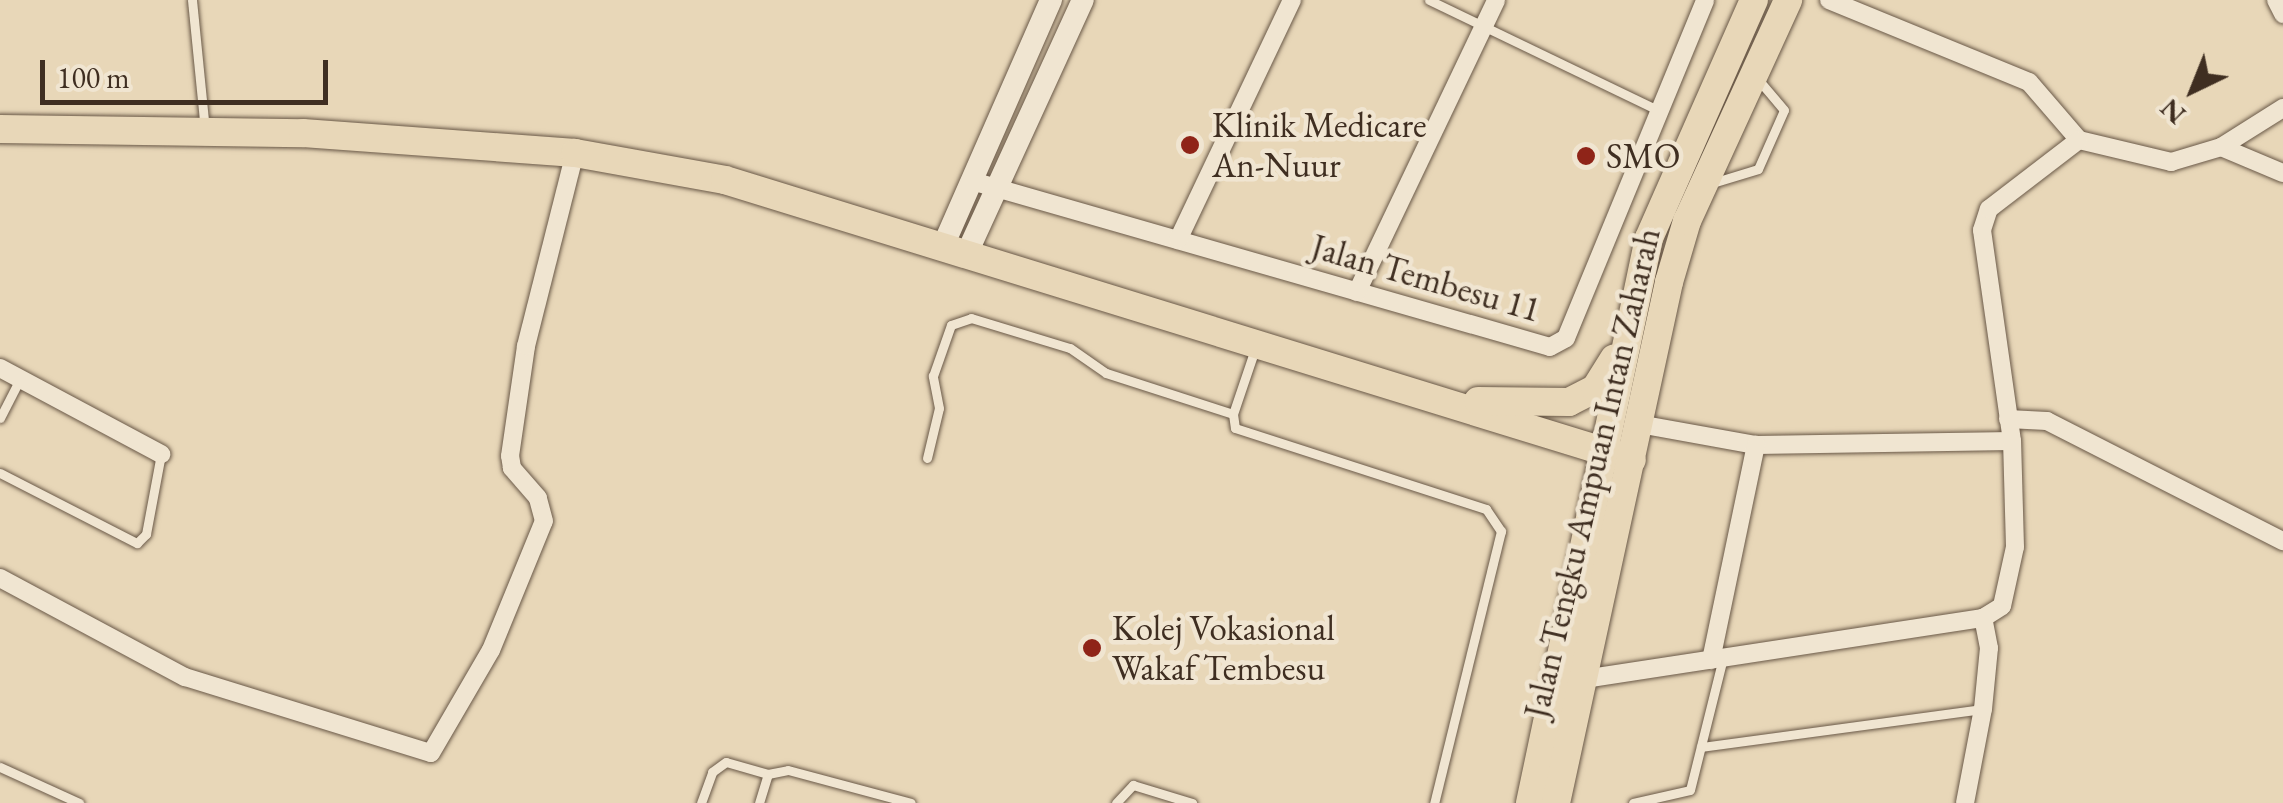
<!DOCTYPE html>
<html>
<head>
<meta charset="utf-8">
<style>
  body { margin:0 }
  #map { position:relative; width:2283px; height:803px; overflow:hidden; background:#e8d7b8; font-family:"EB Garamond",serif }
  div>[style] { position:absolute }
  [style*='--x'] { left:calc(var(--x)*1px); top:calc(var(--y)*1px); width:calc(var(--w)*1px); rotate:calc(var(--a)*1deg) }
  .roads { filter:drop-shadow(0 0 2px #695847) drop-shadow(0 0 2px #695847) }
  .service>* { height:9px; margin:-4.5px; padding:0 4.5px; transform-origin:4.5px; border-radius:4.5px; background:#f0e5d1 }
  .minor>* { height:18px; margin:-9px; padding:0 9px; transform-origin:9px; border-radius:9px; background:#f0e5d1 }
  .tertiary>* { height:22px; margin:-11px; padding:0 11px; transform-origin:11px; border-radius:11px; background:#f0e5d1 }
  .primary>* { height:28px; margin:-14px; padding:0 14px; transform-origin:14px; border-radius:14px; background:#e8d7b8 }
  .dots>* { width:28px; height:28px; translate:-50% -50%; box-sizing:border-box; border:5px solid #f0e5d1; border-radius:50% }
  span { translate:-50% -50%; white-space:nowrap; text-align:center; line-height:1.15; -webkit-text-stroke:9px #f0e5d1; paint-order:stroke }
  .poi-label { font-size:35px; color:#3f2e21 }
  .left { translate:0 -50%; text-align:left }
  .street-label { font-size:35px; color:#3f2e21 }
  .north { position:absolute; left:2143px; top:40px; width:100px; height:100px; -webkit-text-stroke:8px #f0e5d1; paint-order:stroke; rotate:223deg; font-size:28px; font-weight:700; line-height:40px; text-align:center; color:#3f2e21 }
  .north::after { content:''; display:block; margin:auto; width:35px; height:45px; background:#3f2e21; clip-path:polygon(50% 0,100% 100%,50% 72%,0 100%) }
  .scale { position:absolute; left:40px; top:60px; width:288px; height:45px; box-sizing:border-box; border:5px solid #3f2e21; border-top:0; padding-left:12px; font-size:30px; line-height:35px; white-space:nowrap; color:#3f2e21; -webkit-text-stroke:8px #f0e5d1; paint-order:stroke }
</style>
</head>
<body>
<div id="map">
  <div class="roads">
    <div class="service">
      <i style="--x:192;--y:0;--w:131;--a:84.3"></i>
      <i style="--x:1429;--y:0;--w:251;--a:25.7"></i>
      <i style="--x:1709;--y:184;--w:51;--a:-17"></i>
      <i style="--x:1758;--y:169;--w:64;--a:-66.2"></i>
      <i style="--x:1784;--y:110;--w:43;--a:-130.3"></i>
      <i style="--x:1256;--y:346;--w:72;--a:108.7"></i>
      <i style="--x:1233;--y:414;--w:14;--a:82"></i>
      <i style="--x:1235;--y:428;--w:264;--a:17.9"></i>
      <i style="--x:1486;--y:509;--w:27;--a:56"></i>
      <i style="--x:1501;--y:531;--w:280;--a:103.8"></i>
      <i style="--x:0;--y:418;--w:44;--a:-62.9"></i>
      <i style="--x:927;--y:458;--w:51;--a:-76.5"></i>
      <i style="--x:939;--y:408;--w:33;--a:-101"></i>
      <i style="--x:933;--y:376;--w:54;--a:-70.6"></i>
      <i style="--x:951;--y:325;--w:21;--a:-19"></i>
      <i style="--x:971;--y:318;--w:103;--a:16.9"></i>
      <i style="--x:1070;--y:348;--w:44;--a:34.8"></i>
      <i style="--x:1106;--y:373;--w:133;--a:17.9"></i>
      <i style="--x:0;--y:473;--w:154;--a:27.1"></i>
      <i style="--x:137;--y:543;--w:13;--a:-45"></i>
      <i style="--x:146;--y:534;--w:81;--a:-79.4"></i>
      <i style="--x:1701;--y:747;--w:285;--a:-7.7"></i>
      <i style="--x:0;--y:767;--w:87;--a:24.5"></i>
      <i style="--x:701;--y:803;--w:33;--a:-70"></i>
      <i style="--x:712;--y:772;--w:17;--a:-36"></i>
      <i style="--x:726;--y:762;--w:44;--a:15.9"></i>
      <i style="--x:759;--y:803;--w:30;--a:-73"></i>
      <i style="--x:768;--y:774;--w:20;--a:-11"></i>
      <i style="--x:788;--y:770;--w:127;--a:15"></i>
      <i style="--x:1116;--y:803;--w:25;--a:-47"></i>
      <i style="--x:1133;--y:785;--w:62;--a:17"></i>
      <i style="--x:1633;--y:803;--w:58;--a:-12.8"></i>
      <i style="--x:1690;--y:790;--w:136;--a:-76"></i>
    </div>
    <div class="minor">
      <i style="--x:1829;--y:0;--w:216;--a:22.3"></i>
      <i style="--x:2029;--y:82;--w:77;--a:49.2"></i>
      <i style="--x:2079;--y:140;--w:95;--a:13.4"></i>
      <i style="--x:2171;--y:162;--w:52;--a:-16.7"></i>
      <i style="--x:2221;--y:147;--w:73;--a:-32.2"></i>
      <i style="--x:2276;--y:0;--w:16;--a:63"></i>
      <i style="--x:2221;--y:147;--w:67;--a:22.8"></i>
      <i style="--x:972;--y:181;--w:601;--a:16.02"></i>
      <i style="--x:1550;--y:347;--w:18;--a:-29"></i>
      <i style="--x:1566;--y:338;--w:365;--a:-67.6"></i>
      <i style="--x:1178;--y:240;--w:266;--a:-64.6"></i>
      <i style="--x:1357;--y:292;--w:323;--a:-64.5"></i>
      <i style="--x:0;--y:368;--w:183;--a:28.1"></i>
      <i style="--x:2008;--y:419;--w:39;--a:3"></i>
      <i style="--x:2047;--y:421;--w:265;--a:27"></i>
      <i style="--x:1639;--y:424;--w:119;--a:10.2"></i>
      <i style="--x:1756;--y:445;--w:256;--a:-0.9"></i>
      <i style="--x:0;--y:578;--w:210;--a:28.2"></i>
      <i style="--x:185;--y:677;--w:257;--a:17.2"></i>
      <i style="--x:431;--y:753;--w:119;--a:-59.8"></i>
      <i style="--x:491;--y:650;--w:139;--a:-67.7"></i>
      <i style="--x:544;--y:521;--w:24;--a:-105"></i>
      <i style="--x:538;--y:498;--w:40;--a:-131"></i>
      <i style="--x:512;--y:468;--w:12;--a:-99"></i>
      <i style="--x:510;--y:456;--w:111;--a:-81.7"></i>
      <i style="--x:526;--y:346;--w:199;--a:-75.8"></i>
      <i style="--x:1711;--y:660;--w:220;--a:-78.2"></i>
      <i style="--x:1584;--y:679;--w:404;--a:-8.7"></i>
      <i style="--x:1983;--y:618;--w:22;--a:-32"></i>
      <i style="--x:2002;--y:606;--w:60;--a:-77.6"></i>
      <i style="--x:2015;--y:547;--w:106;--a:-91.6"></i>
      <i style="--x:2012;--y:441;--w:213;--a:-98.1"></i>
      <i style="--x:1982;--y:230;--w:22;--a:-72"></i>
      <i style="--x:1989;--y:209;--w:113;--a:-37.5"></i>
      <i style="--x:1965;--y:803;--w:96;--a:-79.2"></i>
      <i style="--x:1983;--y:709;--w:61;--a:-84.4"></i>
      <i style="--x:1989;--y:648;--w:31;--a:-101"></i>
    </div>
    <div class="tertiary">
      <i style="--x:943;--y:246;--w:269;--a:-66.3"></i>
      <i style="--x:967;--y:253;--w:278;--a:-65.4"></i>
    </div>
    <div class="primary">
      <i style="--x:0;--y:129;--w:303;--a:0.8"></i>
      <i style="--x:303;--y:133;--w:273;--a:4.2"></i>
      <i style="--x:575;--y:153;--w:152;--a:10.2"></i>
      <i style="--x:725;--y:180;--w:949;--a:17.16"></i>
      <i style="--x:1478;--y:401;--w:91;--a:0.6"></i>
      <i style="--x:1569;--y:402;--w:29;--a:-27"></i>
      <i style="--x:1595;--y:389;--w:36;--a:-58"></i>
      <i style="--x:1530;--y:803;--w:577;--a:-78.11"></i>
      <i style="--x:1649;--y:238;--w:260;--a:-66.2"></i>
      <i style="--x:1556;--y:803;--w:533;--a:-77.76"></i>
      <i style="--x:1669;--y:282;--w:64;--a:-73.6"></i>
      <i style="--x:1687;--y:221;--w:243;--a:-65.4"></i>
    </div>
  </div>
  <div class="dots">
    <i style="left:1190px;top:145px;background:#8f2418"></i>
    <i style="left:1586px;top:156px;background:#8f2418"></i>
    <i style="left:1092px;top:648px;background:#8f2418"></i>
  </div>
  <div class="poi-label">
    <span class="left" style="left:1212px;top:145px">Klinik Medicare<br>An-Nuur</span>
    <span class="left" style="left:1606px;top:156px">SMO</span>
    <span class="left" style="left:1112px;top:648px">Kolej Vokasional<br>Wakaf Tembesu</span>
  </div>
  <div class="street-label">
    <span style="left:1426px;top:278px;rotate:16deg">Jalan Tembesu 11</span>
    <span style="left:1592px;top:473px;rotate:-77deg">Jalan Tengku Ampuan Intan Zaharah</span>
  </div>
  <div class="north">N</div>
  <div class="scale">100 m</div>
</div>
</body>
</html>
